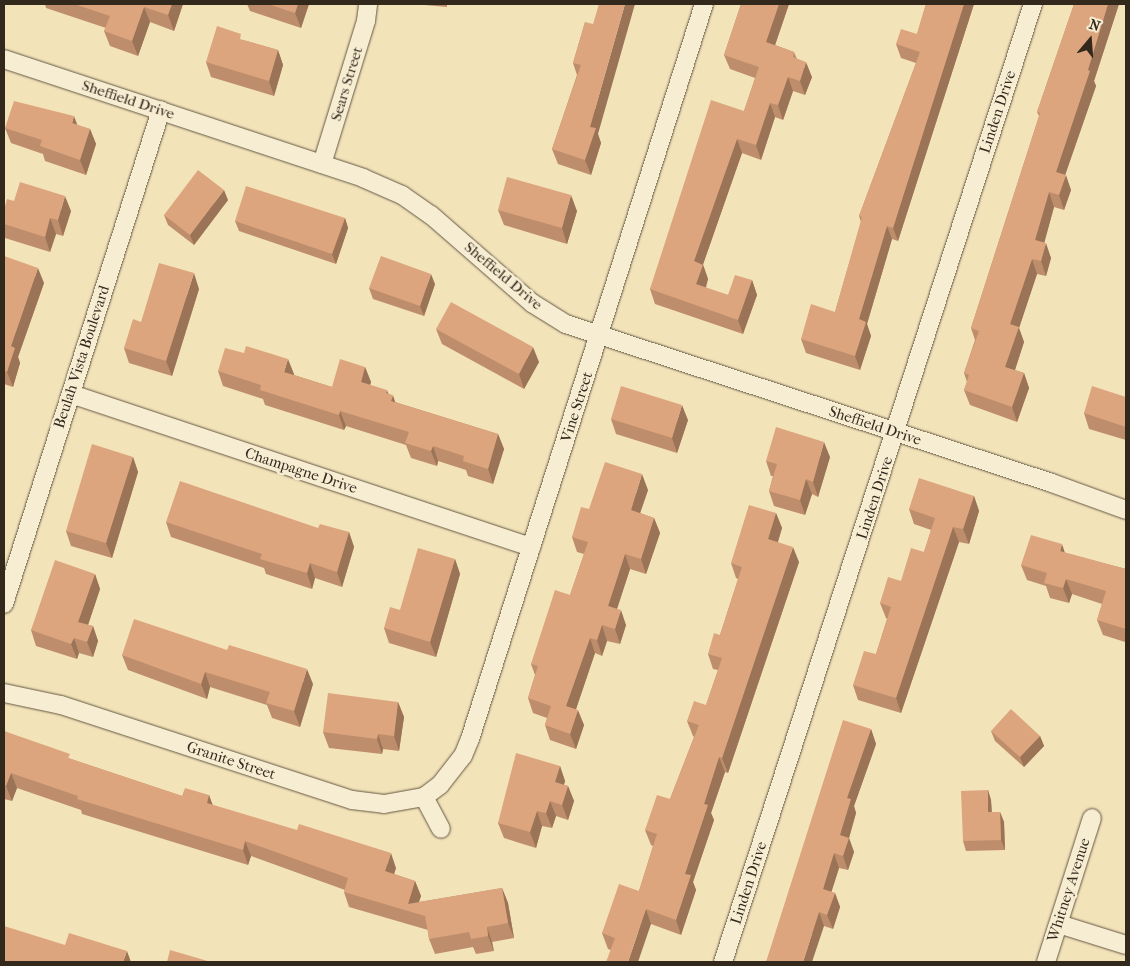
<!DOCTYPE html>
<html>
<head>
<meta charset="utf-8">
<style>
  body { margin:0 }
  #map { position:relative; width:1130px; height:966px; overflow:hidden; background:#f3e3b9; font-family:"IM FELL French Canon",serif }
  div>[style] { position:absolute }
  [style*='--x'] { left:calc(var(--x)*1px); top:calc(var(--y)*1px); width:calc(var(--w)*1px); rotate:calc(var(--a)*1deg) }
  .roads { filter:drop-shadow(0 0 1px #635743) drop-shadow(0 0 1px #635743) }
  .minor>* { height:18px; margin:-9px; padding:0 9px; transform-origin:9px; border-radius:9px; background:#f7edd2 }
  .wall>* { inset:0; background:#be8e6c }
  .shaded-wall>* { inset:0; background:#9b7458 }
  .building>* { inset:0; background:#dda57e }
  span { translate:-50% -50%; white-space:nowrap; text-align:center; line-height:1.15; -webkit-text-stroke:5px #f7edd2; paint-order:stroke }
  .street-label { font-size:15px; color:#33281c }
  .frame { position:absolute; inset:0; border:5px solid #33281c; pointer-events:none }
  .north { position:absolute; left:1065px; top:15px; width:50px; height:50px; -webkit-text-stroke:4px #f7edd2; paint-order:stroke; rotate:18deg; font-size:14px; font-weight:700; line-height:20px; text-align:center; color:#33281c }
  .north::after { content:''; display:block; margin:auto; width:18px; height:22px; background:#33281c; clip-path:polygon(50% 0,100% 100%,50% 72%,0 100%) }
</style>
</head>
<body>
<div id="map">
  <div class="roads">
    <div class="minor">
      <i style="--x:4;--y:59;--w:378;--a:18.3"></i>
      <i style="--x:363;--y:178;--w:43;--a:23.6"></i>
      <i style="--x:402;--y:195;--w:35;--a:35"></i>
      <i style="--x:431;--y:215;--w:134;--a:41.1"></i>
      <i style="--x:532;--y:303;--w:40;--a:32"></i>
      <i style="--x:566;--y:324;--w:511;--a:18.12"></i>
      <i style="--x:1052;--y:483;--w:79;--a:20"></i>
      <i style="--x:322;--y:164;--w:150;--a:-72.9"></i>
      <i style="--x:366;--y:21;--w:17;--a:-83"></i>
      <i style="--x:71;--y:394;--w:485;--a:18.4"></i>
      <i style="--x:4;--y:604;--w:518;--a:-72.37"></i>
      <i style="--x:4;--y:693;--w:58;--a:11.9"></i>
      <i style="--x:61;--y:705;--w:306;--a:18.1"></i>
      <i style="--x:352;--y:800;--w:32;--a:7"></i>
      <i style="--x:384;--y:804;--w:41;--a:-9.9"></i>
      <i style="--x:424;--y:797;--w:20;--a:-37"></i>
      <i style="--x:440;--y:785;--w:37;--a:-52"></i>
      <i style="--x:463;--y:756;--w:18;--a:-68"></i>
      <i style="--x:470;--y:739;--w:771;--a:-72.34"></i>
      <i style="--x:424;--y:797;--w:36;--a:62"></i>
      <i style="--x:1059;--y:924;--w:70;--a:17.4"></i>
      <i style="--x:723;--y:962;--w:1007;--a:-72.07"></i>
      <i style="--x:1046;--y:962;--w:151;--a:-72.3"></i>
    </div>
  </div>
  <div class="wall">
    <i style="clip-path:polygon(45px 4px,183px 4px,174px 31px,150px 22px,138px 56px,110px 46px,104px 31px,106px 28px,46px 8px)"></i>
    <i style="clip-path:polygon(247px 4px,309px 4px,301px 28px,250px 11px)"></i>
    <i style="clip-path:polygon(413px 4px,447px 4px,447px 7px)"></i>
    <i style="clip-path:polygon(741px 4px,789px 4px,775px 45px,794px 52px,797px 59px,812px 77px,805px 95px,793px 91px,783px 120px,775px 117px,761px 160px,742px 153px,703px 264px,708px 279px,706px 288px,728px 295px,752px 280px,757px 295px,743px 334px,655px 304px,650px 289px,744px 111px,755px 78px,730px 69px,724px 55px)"></i>
    <i style="clip-path:polygon(926px 4px,974px 4px,898px 241px,892px 239px,867px 324px,871px 336px,860px 370px,806px 353px,801px 339px,835px 312px,861px 222px,859px 216px,916px 63px,901px 58px,896px 44px,917px 34px)"></i>
    <i style="clip-path:polygon(1074px 4px,1119px 4px,1094px 81px,1096px 86px,1065px 175px,1071px 190px,1064px 210px,1054px 207px,1044px 242px,1051px 258px,1046px 276px,1037px 274px,1019px 328px,1024px 342px,1015px 370px,1024px 373px,1029px 388px,1017px 422px,970px 405px,964px 390px,967px 382px,964px 373px,975px 340px,971px 328px,1039px 116px,1037px 112px)"></i>
    <i style="clip-path:polygon(585px 22px,598px 134px,601px 143px,591px 175px,558px 164px,552px 149px,577px 75px,573px 63px)"></i>
    <i style="clip-path:polygon(243px 40px,278px 50px,283px 65px,274px 96px,211px 77px,206px 62px)"></i>
    <i style="clip-path:polygon(77px 125px,90px 129px,96px 144px,86px 175px,45px 161px,43px 154px,11px 143px,5px 128px)"></i>
    <i style="clip-path:polygon(228px 200px,194px 245px,168px 225px,164px 215px)"></i>
    <i style="clip-path:polygon(14px 201px,71px 211px,63px 236px,56px 234px,50px 252px,5px 238px,4px 235px,4px 210px)"></i>
    <i style="clip-path:polygon(498px 210px,577px 211px,567px 244px,504px 225px)"></i>
    <i style="clip-path:polygon(345px 218px,348px 228px,336px 264px,239px 231px,235px 221px)"></i>
    <i style="clip-path:polygon(4px 256px,44px 283px,18px 357px,20px 363px,13px 387px,4px 384px)"></i>
    <i style="clip-path:polygon(435px 284px,424px 316px,373px 299px,369px 288px)"></i>
    <i style="clip-path:polygon(199px 289px,172px 376px,129px 363px,124px 348px,141px 322px)"></i>
    <i style="clip-path:polygon(436px 329px,539px 362px,524px 389px,442px 344px)"></i>
    <i style="clip-path:polygon(365px 367px,371px 382px,370px 385px,389px 394px,395px 402px,498px 434px,504px 449px,493px 484px,468px 476px,466px 470px,438px 461px,437px 466px,411px 458px,406px 445px,346px 426px,344px 430px,265px 405px,263px 399px,223px 386px,218px 371px,294px 374px,294px 375px,332px 387px)"></i>
    <i style="clip-path:polygon(1126px 397px,1126px 440px,1089px 429px,1084px 413px)"></i>
    <i style="clip-path:polygon(611px 419px,688px 420px,677px 453px,616px 434px)"></i>
    <i style="clip-path:polygon(133px 457px,138px 472px,112px 558px,71px 546px,66px 531px)"></i>
    <i style="clip-path:polygon(830px 457px,818px 497px,812px 494px,805px 515px,774px 506px,769px 491px,773px 476px,771px 476px,766px 461px)"></i>
    <i style="clip-path:polygon(648px 490px,640px 513px,654px 518px,660px 533px,646px 574px,630px 569px,617px 609px,626px 625px,620px 644px,607px 641px,602px 656px,595px 653px,576px 709px,584px 725px,576px 749px,550px 740px,545px 725px,547px 718px,533px 713px,528px 698px,535px 675px,531px 664px,570px 595px,584px 554px,577px 552px,572px 537px,589px 509px)"></i>
    <i style="clip-path:polygon(974px 496px,979px 511px,969px 544px,959px 542px,901px 713px,858px 700px,853px 685px,876px 654px,887px 619px,886px 618px,880px 603px,901px 581px,924px 552px,931px 530px,914px 524px,909px 509px)"></i>
    <i style="clip-path:polygon(776px 513px,782px 528px,778px 542px,799px 562px,728px 773px,725px 772px,711px 813px,714px 820px,693px 882px,696px 890px,681px 935px,651px 924px,611px 950px,608px 949px,602px 933px,639px 891px,653px 846px,651px 845px,645px 830px,670px 799px,694px 737px,693px 736px,687px 721px,706px 705px,718px 670px,713px 669px,708px 654px,720px 635px,738px 579px,736px 578px,731px 563px)"></i>
    <i style="clip-path:polygon(166px 522px,318px 528px,349px 532px,354px 547px,342px 587px,315px 578px,312px 589px,266px 574px,264px 568px,171px 537px)"></i>
    <i style="clip-path:polygon(1065px 553px,1126px 569px,1126px 645px,1125px 642px,1103px 635px,1097px 620px,1102px 604px,1072px 594px,1069px 603px,1050px 598px,1046px 586px,1027px 580px,1021px 565px)"></i>
    <i style="clip-path:polygon(455px 559px,460px 574px,436px 657px,389px 643px,384px 628px,400px 610px)"></i>
    <i style="clip-path:polygon(95px 574px,100px 589px,88px 625px,93px 626px,98px 641px,93px 657px,79px 653px,77px 659px,36px 646px,31px 630px)"></i>
    <i style="clip-path:polygon(122px 655px,313px 684px,300px 727px,272px 718px,267px 705px,210px 687px,207px 699px,128px 670px)"></i>
    <i style="clip-path:polygon(398px 702px,404px 717px,399px 751px,383px 749px,382px 754px,329px 748px,323px 732px)"></i>
    <i style="clip-path:polygon(871px 729px,876px 744px,854px 806px,856px 813px,849px 838px,854px 852px,848px 870px,839px 868px,831px 892px,835px 893px,840px 907px,833px 929px,824px 926px,766px 962px)"></i>
    <i style="clip-path:polygon(4px 731px,71px 759px,182px 796px,209px 795px,212px 805px,396px 868px,394px 874px,415px 881px,421px 896px,419px 902px,502px 888px,508px 903px,514px 938px,492px 942px,494px 951px,476px 954px,473px 947px,435px 954px,429px 939px,428px 930px,349px 907px,344px 892px,345px 890px,251px 856px,248px 865px,82px 814px,81px 810px,17px 788px,12px 801px,4px 799px)"></i>
    <i style="clip-path:polygon(991px 731px,1040px 736px,1044px 746px,1024px 767px,995px 741px)"></i>
    <i style="clip-path:polygon(560px 766px,565px 781px,564px 785px,568px 786px,574px 801px,568px 820px,556px 816px,552px 828px,542px 826px,536px 848px,504px 838px,498px 823px)"></i>
    <i style="clip-path:polygon(988px 790px,991px 800px,992px 812px,1000px 812px,1004px 822px,1005px 850px,966px 851px,963px 841px)"></i>
  </div>
  <div class="shaded-wall">
    <i style="clip-path:polygon(172px 4px,183px 4px,174px 31px,168px 15px)"></i>
    <i style="clip-path:polygon(298px 4px,309px 4px,301px 28px,295px 13px)"></i>
    <i style="clip-path:polygon(625px 4px,635px 4px,598px 134px,601px 143px,591px 175px,585px 160px,590px 127px)"></i>
    <i style="clip-path:polygon(779px 4px,789px 4px,771px 57px,766px 42px)"></i>
    <i style="clip-path:polygon(964px 4px,974px 4px,898px 241px,893px 228px)"></i>
    <i style="clip-path:polygon(1108px 4px,1119px 4px,1094px 81px,1096px 86px,1061px 187px,1056px 172px)"></i>
    <i style="clip-path:polygon(144px 7px,150px 22px,138px 56px,132px 41px)"></i>
    <i style="clip-path:polygon(278px 50px,283px 65px,274px 96px,269px 81px)"></i>
    <i style="clip-path:polygon(806px 62px,812px 77px,805px 95px,800px 81px)"></i>
    <i style="clip-path:polygon(788px 77px,793px 91px,783px 120px,778px 105px)"></i>
    <i style="clip-path:polygon(770px 103px,775px 117px,761px 160px,756px 145px)"></i>
    <i style="clip-path:polygon(74px 116px,80px 132px,72px 123px)"></i>
    <i style="clip-path:polygon(90px 129px,96px 144px,86px 175px,80px 160px)"></i>
    <i style="clip-path:polygon(737px 139px,742px 153px,699px 276px,694px 261px)"></i>
    <i style="clip-path:polygon(1066px 175px,1071px 190px,1064px 210px,1059px 195px)"></i>
    <i style="clip-path:polygon(224px 190px,228px 200px,194px 245px,190px 235px)"></i>
    <i style="clip-path:polygon(1049px 192px,1054px 207px,1041px 255px,1035px 240px)"></i>
    <i style="clip-path:polygon(571px 195px,577px 211px,567px 244px,562px 228px)"></i>
    <i style="clip-path:polygon(65px 196px,71px 211px,63px 236px,58px 220px)"></i>
    <i style="clip-path:polygon(50px 218px,56px 234px,50px 252px,45px 237px)"></i>
    <i style="clip-path:polygon(345px 218px,348px 228px,336px 264px,332px 254px)"></i>
    <i style="clip-path:polygon(887px 226px,892px 239px,867px 324px,871px 336px,860px 370px,855px 356px,859px 319px)"></i>
    <i style="clip-path:polygon(1046px 243px,1051px 258px,1046px 276px,1041px 261px)"></i>
    <i style="clip-path:polygon(1032px 259px,1037px 274px,1019px 328px,1024px 342px,1011px 382px,1005px 367px,1010px 324px)"></i>
    <i style="clip-path:polygon(703px 265px,708px 279px,702px 299px,696px 284px)"></i>
    <i style="clip-path:polygon(38px 268px,44px 283px,18px 357px,20px 363px,13px 387px,7px 372px,11px 346px)"></i>
    <i style="clip-path:polygon(194px 273px,199px 289px,172px 376px,166px 361px)"></i>
    <i style="clip-path:polygon(431px 274px,435px 284px,424px 316px,420px 306px)"></i>
    <i style="clip-path:polygon(752px 280px,757px 295px,743px 334px,738px 320px)"></i>
    <i style="clip-path:polygon(533px 347px,539px 362px,524px 389px,519px 374px)"></i>
    <i style="clip-path:polygon(288px 359px,294px 374px,290px 387px,284px 372px)"></i>
    <i style="clip-path:polygon(365px 367px,371px 382px,366px 397px,361px 382px)"></i>
    <i style="clip-path:polygon(1024px 373px,1029px 388px,1017px 422px,1012px 407px)"></i>
    <i style="clip-path:polygon(387px 390px,391px 401px,393px 395px,398px 411px,396px 416px,386px 393px)"></i>
    <i style="clip-path:polygon(682px 405px,688px 420px,677px 453px,672px 438px)"></i>
    <i style="clip-path:polygon(340px 411px,346px 426px,344px 430px,339px 415px)"></i>
    <i style="clip-path:polygon(498px 434px,504px 449px,493px 484px,488px 469px)"></i>
    <i style="clip-path:polygon(824px 442px,830px 457px,818px 497px,813px 482px)"></i>
    <i style="clip-path:polygon(433px 446px,438px 461px,437px 466px,431px 451px)"></i>
    <i style="clip-path:polygon(133px 457px,138px 472px,112px 558px,106px 543px)"></i>
    <i style="clip-path:polygon(642px 474px,648px 490px,636px 525px,631px 510px)"></i>
    <i style="clip-path:polygon(806px 479px,812px 494px,805px 515px,800px 500px)"></i>
    <i style="clip-path:polygon(974px 496px,979px 511px,969px 544px,963px 529px)"></i>
    <i style="clip-path:polygon(776px 513px,782px 528px,774px 554px,768px 539px)"></i>
    <i style="clip-path:polygon(654px 518px,660px 533px,646px 574px,641px 559px)"></i>
    <i style="clip-path:polygon(953px 527px,959px 542px,901px 713px,896px 698px)"></i>
    <i style="clip-path:polygon(349px 532px,354px 547px,342px 587px,337px 572px)"></i>
    <i style="clip-path:polygon(1062px 544px,1067px 559px,1060px 551px)"></i>
    <i style="clip-path:polygon(793px 547px,799px 562px,728px 773px,722px 758px)"></i>
    <i style="clip-path:polygon(625px 554px,630px 569px,613px 621px,608px 606px)"></i>
    <i style="clip-path:polygon(455px 559px,460px 574px,436px 657px,430px 642px)"></i>
    <i style="clip-path:polygon(310px 563px,315px 578px,312px 589px,307px 573px)"></i>
    <i style="clip-path:polygon(95px 574px,100px 589px,84px 637px,78px 622px)"></i>
    <i style="clip-path:polygon(1066px 579px,1072px 594px,1069px 603px,1063px 588px)"></i>
    <i style="clip-path:polygon(621px 610px,626px 625px,620px 644px,615px 629px)"></i>
    <i style="clip-path:polygon(602px 625px,607px 641px,602px 656px,597px 640px)"></i>
    <i style="clip-path:polygon(93px 626px,98px 641px,93px 657px,87px 642px)"></i>
    <i style="clip-path:polygon(74px 638px,79px 653px,77px 659px,71px 644px)"></i>
    <i style="clip-path:polygon(590px 638px,595px 653px,572px 721px,566px 706px)"></i>
    <i style="clip-path:polygon(307px 669px,313px 684px,300px 727px,294px 711px)"></i>
    <i style="clip-path:polygon(205px 672px,210px 687px,207px 699px,201px 684px)"></i>
    <i style="clip-path:polygon(398px 702px,404px 717px,399px 751px,394px 736px)"></i>
    <i style="clip-path:polygon(578px 710px,584px 725px,576px 749px,570px 734px)"></i>
    <i style="clip-path:polygon(871px 729px,876px 744px,854px 806px,856px 813px,849px 838px,854px 852px,848px 870px,843px 856px,840px 835px,847px 798px)"></i>
    <i style="clip-path:polygon(378px 734px,383px 749px,382px 754px,377px 739px)"></i>
    <i style="clip-path:polygon(1040px 736px,1044px 746px,1024px 767px,1020px 757px)"></i>
    <i style="clip-path:polygon(719px 757px,725px 772px,711px 813px,714px 820px,693px 882px,696px 890px,681px 935px,676px 920px,685px 874px,704px 804px)"></i>
    <i style="clip-path:polygon(560px 766px,565px 781px,560px 797px,555px 782px)"></i>
    <i style="clip-path:polygon(11px 773px,17px 788px,12px 801px,6px 786px)"></i>
    <i style="clip-path:polygon(568px 786px,574px 801px,568px 820px,562px 805px)"></i>
    <i style="clip-path:polygon(988px 790px,991px 800px,992px 822px,988px 812px)"></i>
    <i style="clip-path:polygon(209px 795px,215px 811px,207px 803px)"></i>
    <i style="clip-path:polygon(550px 801px,556px 816px,552px 828px,546px 813px)"></i>
    <i style="clip-path:polygon(537px 811px,542px 826px,536px 848px,530px 832px)"></i>
    <i style="clip-path:polygon(1000px 812px,1004px 822px,1005px 850px,1001px 840px)"></i>
    <i style="clip-path:polygon(245px 841px,251px 856px,248px 865px,243px 850px)"></i>
    <i style="clip-path:polygon(391px 853px,396px 868px,390px 886px,385px 871px)"></i>
    <i style="clip-path:polygon(834px 853px,839px 868px,828px 903px,823px 889px)"></i>
    <i style="clip-path:polygon(415px 881px,421px 896px,415px 913px,408px 904px)"></i>
    <i style="clip-path:polygon(502px 888px,508px 903px,514px 938px,508px 923px)"></i>
    <i style="clip-path:polygon(835px 893px,840px 907px,833px 929px,827px 915px)"></i>
    <i style="clip-path:polygon(646px 909px,651px 924px,638px 962px,628px 962px)"></i>
    <i style="clip-path:polygon(819px 912px,824px 926px,812px 962px,803px 962px)"></i>
    <i style="clip-path:polygon(487px 927px,492px 942px,494px 951px,488px 936px)"></i>
    <i style="clip-path:polygon(127px 951px,131px 962px,123px 962px)"></i>
  </div>
  <div class="building">
    <i style="clip-path:polygon(74px 4px,172px 4px,168px 15px,144px 7px,132px 41px,104px 31px,110px 16px)"></i>
    <i style="clip-path:polygon(268px 4px,298px 4px,295px 13px)"></i>
    <i style="clip-path:polygon(599px 4px,625px 4px,590px 127px,596px 128px,585px 160px,552px 149px,581px 65px,573px 63px,585px 22px,593px 24px)"></i>
    <i style="clip-path:polygon(741px 4px,779px 4px,766px 42px,794px 52px,793px 57px,806px 62px,800px 81px,788px 77px,778px 105px,770px 103px,756px 145px,737px 139px,694px 261px,703px 265px,696px 284px,728px 295px,735px 275px,752px 280px,738px 320px,650px 289px,711px 100px,744px 111px,759px 67px,724px 55px)"></i>
    <i style="clip-path:polygon(926px 4px,964px 4px,893px 228px,887px 226px,859px 319px,866px 322px,855px 356px,801px 339px,811px 304px,835px 312px,862px 217px,859px 216px,920px 52px,896px 44px,901px 29px,917px 34px)"></i>
    <i style="clip-path:polygon(1074px 4px,1108px 4px,1088px 70px,1090px 71px,1056px 172px,1066px 175px,1059px 195px,1049px 192px,1035px 240px,1046px 243px,1041px 261px,1032px 259px,1010px 324px,1019px 327px,1005px 367px,1024px 373px,1012px 407px,964px 390px,969px 375px,964px 373px,979px 331px,971px 328px,1040px 113px,1037px 112px)"></i>
    <i style="clip-path:polygon(217px 26px,241px 34px,240px 39px,278px 50px,269px 81px,206px 62px)"></i>
    <i style="clip-path:polygon(14px 101px,74px 116px,72px 123px,90px 129px,80px 160px,40px 146px,42px 140px,5px 128px)"></i>
    <i style="clip-path:polygon(198px 170px,224px 190px,190px 235px,164px 215px)"></i>
    <i style="clip-path:polygon(507px 177px,571px 195px,562px 228px,498px 210px)"></i>
    <i style="clip-path:polygon(20px 182px,65px 196px,58px 220px,50px 218px,45px 237px,4px 224px,4px 210px,7px 199px,14px 201px)"></i>
    <i style="clip-path:polygon(246px 186px,345px 218px,332px 254px,235px 221px)"></i>
    <i style="clip-path:polygon(4px 256px,38px 268px,11px 346px,15px 348px,7px 372px,4px 371px)"></i>
    <i style="clip-path:polygon(381px 256px,431px 274px,420px 306px,369px 288px)"></i>
    <i style="clip-path:polygon(159px 263px,194px 273px,166px 361px,124px 348px,133px 319px,141px 322px)"></i>
    <i style="clip-path:polygon(451px 302px,533px 347px,519px 374px,436px 329px)"></i>
    <i style="clip-path:polygon(246px 346px,288px 359px,284px 372px,332px 387px,340px 359px,365px 367px,361px 382px,387px 390px,386px 393px,393px 395px,391px 401px,498px 434px,488px 469px,463px 461px,464px 456px,433px 446px,431px 451px,405px 443px,409px 432px,340px 411px,339px 415px,260px 390px,261px 385px,218px 371px,225px 348px,244px 353px)"></i>
    <i style="clip-path:polygon(621px 386px,682px 405px,672px 438px,611px 419px)"></i>
    <i style="clip-path:polygon(1092px 386px,1126px 397px,1126px 427px,1084px 413px)"></i>
    <i style="clip-path:polygon(776px 427px,824px 442px,813px 482px,806px 479px,800px 500px,769px 491px,777px 464px,766px 461px)"></i>
    <i style="clip-path:polygon(92px 444px,133px 457px,106px 543px,66px 531px)"></i>
    <i style="clip-path:polygon(605px 462px,642px 474px,631px 510px,654px 518px,641px 559px,625px 554px,608px 606px,621px 610px,615px 629px,602px 625px,597px 640px,590px 638px,566px 706px,578px 710px,570px 734px,545px 725px,551px 706px,528px 698px,538px 666px,531px 664px,555px 590px,570px 595px,588px 542px,572px 537px,581px 507px,589px 509px)"></i>
    <i style="clip-path:polygon(919px 478px,974px 496px,963px 529px,953px 527px,896px 698px,853px 685px,864px 651px,876px 654px,891px 607px,880px 603px,888px 577px,901px 581px,911px 548px,924px 552px,935px 518px,909px 509px)"></i>
    <i style="clip-path:polygon(180px 481px,318px 528px,320px 524px,349px 532px,337px 572px,310px 563px,307px 573px,260px 559px,262px 554px,166px 522px)"></i>
    <i style="clip-path:polygon(749px 505px,776px 513px,768px 539px,793px 547px,722px 758px,719px 757px,704px 804px,708px 805px,685px 874px,691px 875px,676px 920px,646px 909px,628px 962px,606px 962px,615px 938px,602px 933px,619px 884px,639px 891px,657px 834px,645px 830px,657px 795px,670px 799px,699px 725px,687px 721px,694px 701px,706px 705px,722px 658px,708px 654px,714px 633px,720px 635px,742px 567px,731px 563px)"></i>
    <i style="clip-path:polygon(1031px 535px,1062px 544px,1060px 551px,1126px 569px,1126px 629px,1097px 620px,1106px 591px,1066px 579px,1063px 588px,1044px 583px,1047px 573px,1021px 565px)"></i>
    <i style="clip-path:polygon(418px 548px,455px 559px,430px 642px,384px 628px,390px 607px,400px 610px)"></i>
    <i style="clip-path:polygon(55px 560px,95px 574px,78px 622px,93px 626px,87px 642px,74px 638px,71px 644px,31px 630px)"></i>
    <i style="clip-path:polygon(134px 619px,227px 650px,229px 645px,307px 669px,294px 711px,266px 703px,270px 692px,205px 672px,201px 684px,122px 655px)"></i>
    <i style="clip-path:polygon(328px 693px,398px 702px,394px 736px,378px 734px,377px 739px,323px 732px)"></i>
    <i style="clip-path:polygon(1011px 709px,1040px 736px,1020px 757px,991px 731px)"></i>
    <i style="clip-path:polygon(843px 720px,871px 729px,847px 798px,851px 799px,840px 835px,849px 838px,843px 856px,834px 853px,823px 889px,835px 893px,827px 915px,819px 912px,803px 962px,766px 962px)"></i>
    <i style="clip-path:polygon(4px 731px,70px 754px,68px 758px,182px 796px,185px 788px,209px 795px,207px 803px,297px 830px,299px 824px,391px 853px,385px 871px,415px 881px,408px 904px,502px 888px,508px 923px,487px 927px,488px 936px,471px 939px,469px 932px,429px 939px,425px 916px,344px 892px,348px 878px,245px 841px,243px 850px,77px 799px,78px 796px,11px 773px,6px 786px,4px 785px)"></i>
    <i style="clip-path:polygon(516px 753px,560px 766px,555px 782px,568px 786px,562px 805px,550px 801px,546px 813px,537px 811px,530px 832px,498px 823px)"></i>
    <i style="clip-path:polygon(988px 790px,988px 812px,1000px 812px,1001px 840px,963px 841px,961px 791px)"></i>
    <i style="clip-path:polygon(4px 926px,65px 945px,69px 933px,127px 951px,123px 962px,4px 962px)"></i>
    <i style="clip-path:polygon(170px 950px,211px 962px,167px 962px)"></i>
  </div>
  <div class="street-label">
    <span style="left:347px;top:84px;rotate:-73deg">Sears Street</span>
    <span style="left:128px;top:100px;rotate:18deg">Sheffield Drive</span>
    <span style="left:998px;top:112px;rotate:-72deg">Linden Drive</span>
    <span style="left:503px;top:276px;rotate:40deg">Sheffield Drive</span>
    <span style="left:82px;top:357px;rotate:-72deg">Beulah Vista Boulevard</span>
    <span style="left:577px;top:407px;rotate:-72deg">Vine Street</span>
    <span style="left:875px;top:426px;rotate:18deg">Sheffield Drive</span>
    <span style="left:301px;top:471px;rotate:18deg">Champagne Drive</span>
    <span style="left:875px;top:498px;rotate:-72deg">Linden Drive</span>
    <span style="left:231px;top:761px;rotate:18deg">Granite Street</span>
    <span style="left:749px;top:883px;rotate:-72deg">Linden Drive</span>
    <span style="left:1069px;top:890px;rotate:-72deg">Whitney Avenue</span>
  </div>
  <div class="frame"></div>
  <div class="north">N</div>
</div>
</body>
</html>
